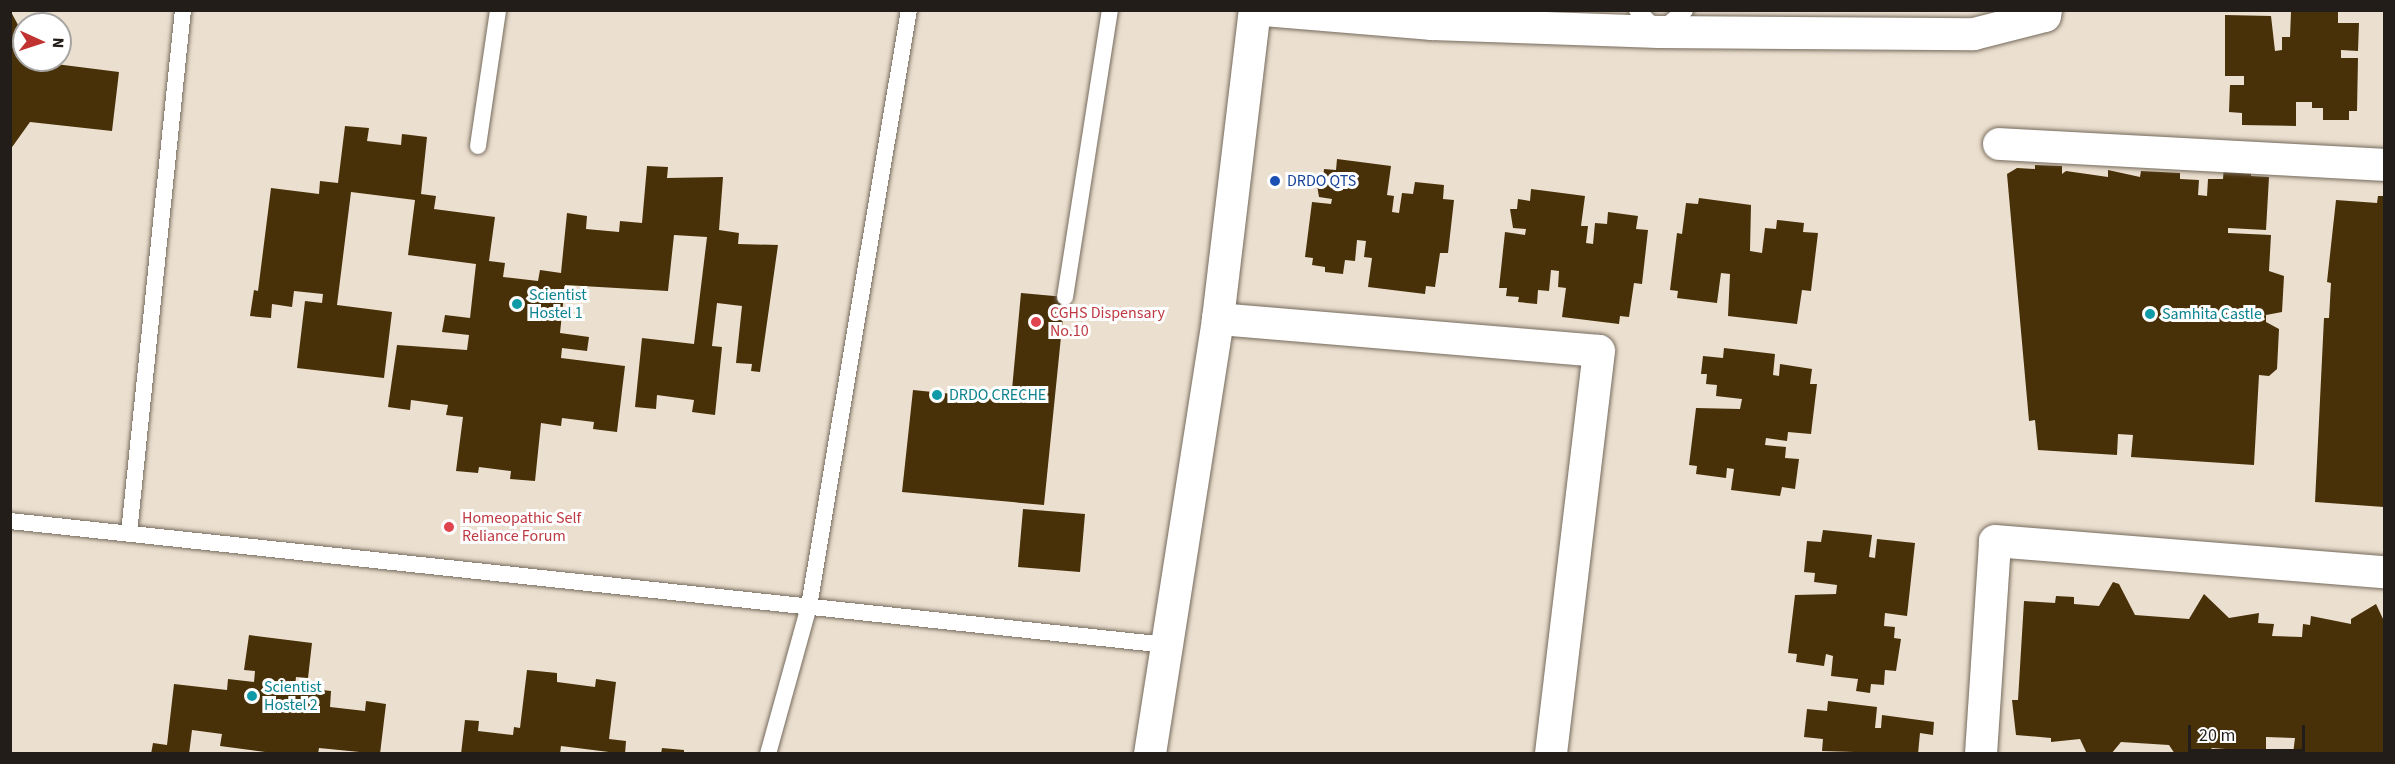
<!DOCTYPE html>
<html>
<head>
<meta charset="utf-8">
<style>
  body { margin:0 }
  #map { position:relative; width:2395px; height:764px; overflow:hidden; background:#ebdfcf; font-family:"Source Sans 3",sans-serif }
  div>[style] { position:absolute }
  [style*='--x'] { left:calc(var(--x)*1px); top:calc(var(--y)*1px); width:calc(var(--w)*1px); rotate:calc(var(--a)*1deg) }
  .building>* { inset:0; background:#483008 }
  .roads { filter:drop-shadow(0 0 2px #756a5c) drop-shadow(0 0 2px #756a5c) }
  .service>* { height:16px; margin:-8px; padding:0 8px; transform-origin:8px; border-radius:8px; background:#fff }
  .minor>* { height:32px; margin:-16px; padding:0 16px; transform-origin:16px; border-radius:16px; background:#fff }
  .dots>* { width:16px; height:16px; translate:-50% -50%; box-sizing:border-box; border:3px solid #fff; border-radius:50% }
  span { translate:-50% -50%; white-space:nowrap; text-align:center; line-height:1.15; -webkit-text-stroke:6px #fff; paint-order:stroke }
  .transit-label { font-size:16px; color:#164399 }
  .left { translate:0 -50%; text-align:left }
  .culture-label { font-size:16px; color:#0d838f }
  .health-label { font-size:16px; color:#be3a42 }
  .frame { position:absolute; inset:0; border:12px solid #221d18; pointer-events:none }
  .north { position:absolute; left:12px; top:12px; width:60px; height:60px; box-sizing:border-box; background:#fff; border:2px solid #a7a5a3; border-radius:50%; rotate:93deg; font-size:16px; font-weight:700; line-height:24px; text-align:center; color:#221d18 }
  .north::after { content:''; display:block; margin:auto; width:21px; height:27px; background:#c13331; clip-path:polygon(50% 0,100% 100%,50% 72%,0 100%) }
  .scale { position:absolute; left:2188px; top:725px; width:117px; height:27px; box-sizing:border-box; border:3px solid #221d18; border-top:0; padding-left:8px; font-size:18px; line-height:21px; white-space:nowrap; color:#221d18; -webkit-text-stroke:4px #fff; paint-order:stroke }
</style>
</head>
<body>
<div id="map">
  <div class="building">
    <i style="clip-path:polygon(10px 10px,24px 36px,24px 60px,119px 72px,112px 131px,30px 122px,10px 150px)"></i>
    <i style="clip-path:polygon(2291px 12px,2338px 12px,2338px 23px,2359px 23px,2358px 51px,2341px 50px,2341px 58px,2358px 58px,2357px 111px,2349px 111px,2349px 120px,2323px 120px,2323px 108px,2312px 108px,2312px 102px,2296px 102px,2296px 126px,2242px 125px,2242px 113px,2229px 112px,2230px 85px,2244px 85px,2244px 76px,2225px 76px,2225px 15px,2271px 16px,2275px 51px,2282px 50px,2282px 37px,2290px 37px)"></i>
    <i style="clip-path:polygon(345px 126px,369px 128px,367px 141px,401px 145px,402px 134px,427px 137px,421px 194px,436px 196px,434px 209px,495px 217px,489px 261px,505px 263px,503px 277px,538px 281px,540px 270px,561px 273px,567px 213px,587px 216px,586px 229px,619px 232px,620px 221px,642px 223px,647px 166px,668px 167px,667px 178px,723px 177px,719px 230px,739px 233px,738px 244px,778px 245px,760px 372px,751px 371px,752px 364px,736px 363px,742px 306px,717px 303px,712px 346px,722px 347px,715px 415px,692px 412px,694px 400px,657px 395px,656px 409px,635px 407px,642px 338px,694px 344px,707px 237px,674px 235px,668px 291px,565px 285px,560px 333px,589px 337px,587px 351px,562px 348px,561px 358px,625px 366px,617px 432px,593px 429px,594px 422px,562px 418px,561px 426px,541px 423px,535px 481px,510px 479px,511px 471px,479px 467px,478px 473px,456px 471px,463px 417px,446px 415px,448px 405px,411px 400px,410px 410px,388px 407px,397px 345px,467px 350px,469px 335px,442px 332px,445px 315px,470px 318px,476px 264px,408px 255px,415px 200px,351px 192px,337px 305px,392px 312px,384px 378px,297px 368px,305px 301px,322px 303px,323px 294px,294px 291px,292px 307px,272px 304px,271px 318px,250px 316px,254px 290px,258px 291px,271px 188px,319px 194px,320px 181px,338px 183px)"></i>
    <i style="clip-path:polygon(1337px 159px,1391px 166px,1387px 195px,1394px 196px,1392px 212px,1399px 213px,1402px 193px,1413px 194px,1415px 182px,1444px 185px,1443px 199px,1454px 200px,1448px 253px,1440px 253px,1435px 287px,1426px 286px,1425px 294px,1368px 287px,1372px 258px,1364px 257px,1366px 241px,1357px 240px,1355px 261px,1345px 260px,1343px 274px,1325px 272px,1325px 267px,1312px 265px,1313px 258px,1305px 257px,1312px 202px,1331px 204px,1332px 199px,1319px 197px,1316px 179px,1323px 179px,1324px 169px,1336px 170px)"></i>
    <i style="clip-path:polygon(2035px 165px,2062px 166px,2062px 174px,2066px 171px,2108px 177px,2108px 170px,2140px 177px,2141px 171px,2180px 173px,2180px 179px,2199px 180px,2198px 195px,2207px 196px,2208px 179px,2223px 179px,2224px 167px,2251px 168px,2251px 176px,2269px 177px,2266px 230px,2228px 228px,2228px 233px,2271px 235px,2269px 271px,2284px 276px,2282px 312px,2266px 315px,2266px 322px,2279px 329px,2277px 369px,2269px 376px,2259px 375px,2254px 465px,2131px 457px,2133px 435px,2118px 434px,2117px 455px,2038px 450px,2035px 420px,2029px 421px,2007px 174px,2017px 168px,2035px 169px)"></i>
    <i style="clip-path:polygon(1531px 189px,1585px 196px,1581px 226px,1588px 226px,1586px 243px,1593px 244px,1595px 223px,1607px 224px,1608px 212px,1638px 216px,1636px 229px,1648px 230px,1642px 284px,1634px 283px,1629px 317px,1620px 316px,1619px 324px,1562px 317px,1566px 288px,1558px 287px,1559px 271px,1551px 270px,1549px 291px,1538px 290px,1537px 304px,1518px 302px,1519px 297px,1506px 296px,1507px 288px,1499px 288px,1505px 232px,1525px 235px,1526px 229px,1513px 228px,1510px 209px,1517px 209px,1518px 199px,1530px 201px)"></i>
    <i style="clip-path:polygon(2378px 196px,2384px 196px,2384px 507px,2315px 502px,2324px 318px,2329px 318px,2331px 283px,2327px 282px,2336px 200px,2377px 203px)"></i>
    <i style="clip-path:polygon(1699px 198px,1751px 205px,1750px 251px,1762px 253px,1765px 228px,1776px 229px,1777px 220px,1804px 223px,1803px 232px,1818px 233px,1811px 291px,1802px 290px,1797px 324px,1728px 316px,1730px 274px,1721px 273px,1717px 303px,1677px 298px,1678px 291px,1670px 290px,1677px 233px,1682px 234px,1686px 203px,1698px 204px)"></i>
    <i style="clip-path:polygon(1021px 293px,1065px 297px,1044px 505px,902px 492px,913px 390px,1011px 400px)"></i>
    <i style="clip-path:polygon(1724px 348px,1775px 354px,1773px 375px,1779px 376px,1780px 364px,1812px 369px,1810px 384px,1817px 384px,1811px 434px,1788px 432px,1787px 441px,1766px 438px,1765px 445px,1786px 447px,1785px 458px,1799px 459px,1795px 489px,1782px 487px,1780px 496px,1731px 490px,1734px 469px,1727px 468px,1726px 478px,1696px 474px,1697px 466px,1689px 465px,1696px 408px,1740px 409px,1742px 399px,1716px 396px,1717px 385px,1706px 384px,1707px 374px,1701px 374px,1703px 356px,1723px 358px)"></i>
    <i style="clip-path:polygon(1023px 509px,1085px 514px,1080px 572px,1018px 567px)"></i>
    <i style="clip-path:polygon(1823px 530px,1872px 535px,1869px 557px,1875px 558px,1877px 539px,1915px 543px,1907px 616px,1885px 613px,1884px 626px,1895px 627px,1894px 638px,1901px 639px,1896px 671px,1885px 670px,1884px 685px,1871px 684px,1870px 693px,1856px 691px,1858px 679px,1831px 676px,1833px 656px,1826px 654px,1824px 666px,1796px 662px,1797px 654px,1788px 653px,1795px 595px,1836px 594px,1837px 585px,1814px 582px,1815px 573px,1804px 572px,1807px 541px,1821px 542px)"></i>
    <i style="clip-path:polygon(2113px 582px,2119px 584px,2135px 615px,2189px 619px,2204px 594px,2229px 618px,2259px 613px,2258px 623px,2274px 624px,2272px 636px,2302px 637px,2303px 624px,2310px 625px,2311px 616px,2351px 624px,2351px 619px,2376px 604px,2384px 621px,2384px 753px,2293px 754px,2295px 738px,2266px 737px,2266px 752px,2212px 748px,2207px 754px,2175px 754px,2169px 745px,2121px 742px,2111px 754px,2087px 754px,2080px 739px,2051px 742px,2051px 738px,2016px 735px,2012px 700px,2018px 700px,2024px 601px,2055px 603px,2056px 596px,2074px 597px,2074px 604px,2099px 606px)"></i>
    <i style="clip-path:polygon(249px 635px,312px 643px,308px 678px,296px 677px,295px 687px,331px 691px,330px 707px,365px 711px,366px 701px,386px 704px,380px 754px,319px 748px,318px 754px,280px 754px,220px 746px,222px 734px,192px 730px,189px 754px,151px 754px,153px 743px,167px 745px,174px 684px,227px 690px,228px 679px,254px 682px,255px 671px,244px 670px)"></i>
    <i style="clip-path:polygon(527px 670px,557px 673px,557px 682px,595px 687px,596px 679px,616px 682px,609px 739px,626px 741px,625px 754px,561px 746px,560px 754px,461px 754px,465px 720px,479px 721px,478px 731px,513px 735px,514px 727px,520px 728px)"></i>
    <i style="clip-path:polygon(1828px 701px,1877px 707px,1875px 728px,1881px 728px,1882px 715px,1934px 722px,1933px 735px,1920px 733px,1918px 754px,1822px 751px,1823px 739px,1804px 737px,1807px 709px,1827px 711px)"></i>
    <i style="clip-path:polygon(662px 748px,684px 750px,684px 754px,661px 754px)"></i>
  </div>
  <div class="roads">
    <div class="service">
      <i style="--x:1637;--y:10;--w:31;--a:45"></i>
      <i style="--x:1659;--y:32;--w:34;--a:-40"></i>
      <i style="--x:478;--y:146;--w:137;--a:-81.6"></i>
      <i style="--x:1065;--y:297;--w:291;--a:-81.1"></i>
      <i style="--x:10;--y:521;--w:1164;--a:6.12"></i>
      <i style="--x:129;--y:533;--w:526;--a:-84.11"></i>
      <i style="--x:768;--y:754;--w:154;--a:-74.5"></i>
      <i style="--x:809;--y:606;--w:604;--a:-80.48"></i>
    </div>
    <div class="minor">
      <i style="--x:1264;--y:10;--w:169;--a:4.8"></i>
      <i style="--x:1432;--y:24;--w:227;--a:2"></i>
      <i style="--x:1659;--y:32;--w:315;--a:0.4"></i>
      <i style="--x:1974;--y:34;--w:73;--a:-14.2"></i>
      <i style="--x:2045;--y:16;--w:6;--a:-81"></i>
      <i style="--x:1999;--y:144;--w:386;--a:3.1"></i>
      <i style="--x:1218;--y:319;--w:382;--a:4.8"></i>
      <i style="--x:1599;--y:351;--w:406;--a:96.8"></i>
      <i style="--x:1150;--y:754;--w:440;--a:-81.1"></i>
      <i style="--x:1218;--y:319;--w:311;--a:-83.2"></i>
      <i style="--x:1981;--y:754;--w:213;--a:-86.2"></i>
      <i style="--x:1995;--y:541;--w:390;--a:4.6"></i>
    </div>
  </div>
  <div class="dots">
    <i style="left:1275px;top:181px;background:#1a4fb4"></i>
    <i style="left:517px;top:304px;background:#0f9aa8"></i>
    <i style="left:2150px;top:314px;background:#0f9aa8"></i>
    <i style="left:1036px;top:322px;background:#e0444e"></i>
    <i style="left:937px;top:395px;background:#0f9aa8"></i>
    <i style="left:449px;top:527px;background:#e0444e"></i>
    <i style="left:252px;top:696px;background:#0f9aa8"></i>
  </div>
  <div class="transit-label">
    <span class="left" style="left:1287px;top:181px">DRDO QTS</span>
  </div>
  <div class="culture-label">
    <span class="left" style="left:529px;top:304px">Scientist<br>Hostel 1</span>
    <span class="left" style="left:2162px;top:314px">Samhita Castle</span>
    <span class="left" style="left:949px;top:395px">DRDO CRECHE</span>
    <span class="left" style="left:264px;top:696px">Scientist<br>Hostel 2</span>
  </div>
  <div class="health-label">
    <span class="left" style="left:1050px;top:322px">CGHS Dispensary<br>No.10</span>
    <span class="left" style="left:462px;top:527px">Homeopathic Self<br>Reliance Forum</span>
  </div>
  <div class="frame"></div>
  <div class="north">N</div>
  <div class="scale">20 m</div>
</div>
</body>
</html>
